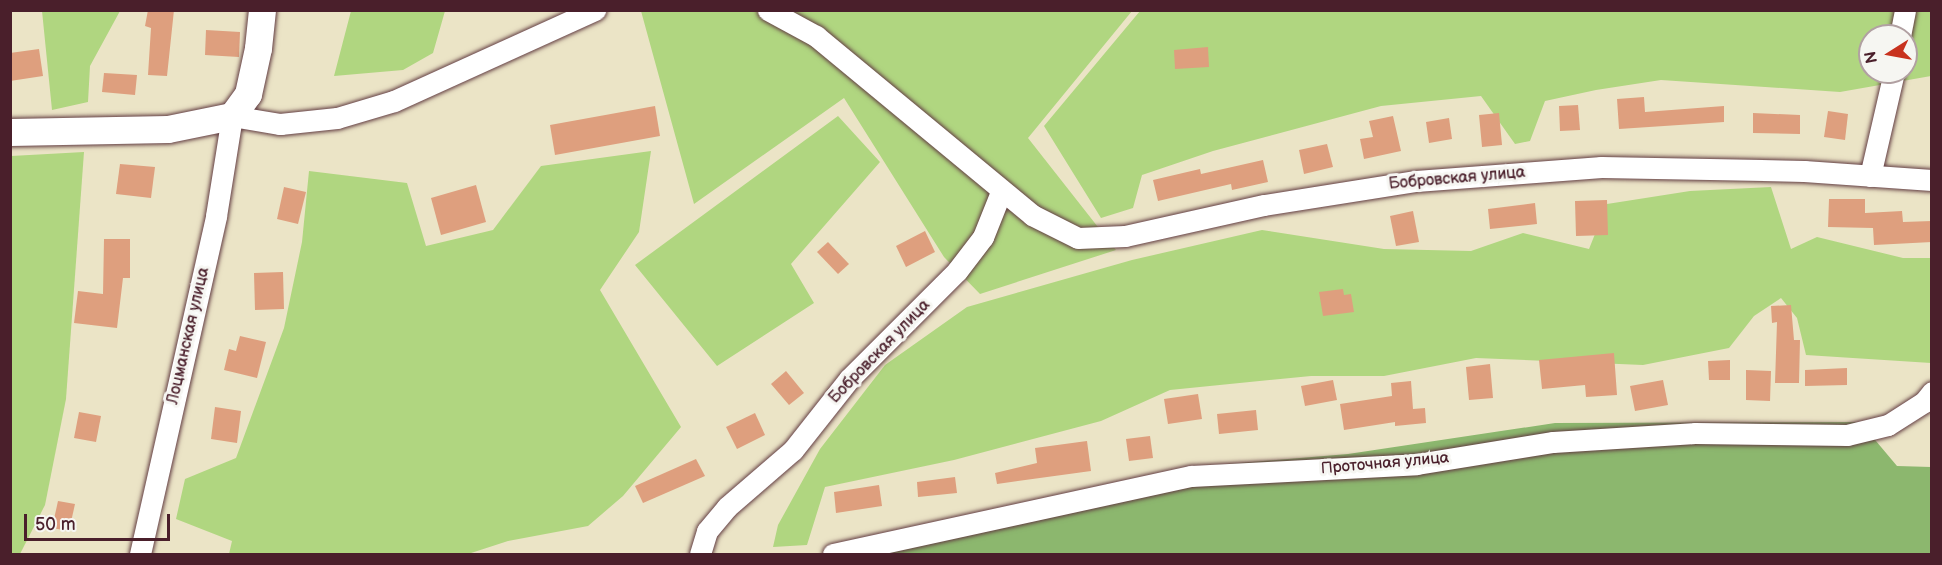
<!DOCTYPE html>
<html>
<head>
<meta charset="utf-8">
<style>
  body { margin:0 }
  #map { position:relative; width:1942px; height:565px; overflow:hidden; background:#ebe4c6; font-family:"Balsamiq Sans",sans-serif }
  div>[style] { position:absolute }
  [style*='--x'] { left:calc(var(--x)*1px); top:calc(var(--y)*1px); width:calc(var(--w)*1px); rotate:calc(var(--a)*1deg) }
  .green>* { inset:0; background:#b0d680 }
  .forest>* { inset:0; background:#8cb76e }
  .building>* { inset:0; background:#de9f7e }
  .roads { filter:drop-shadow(0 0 2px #623d42) drop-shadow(0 0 2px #623d42) }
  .minor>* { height:21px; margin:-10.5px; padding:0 10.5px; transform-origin:10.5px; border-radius:10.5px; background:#fff }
  .tertiary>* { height:27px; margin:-13.5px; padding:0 13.5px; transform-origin:13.5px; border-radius:13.5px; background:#fff }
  span { translate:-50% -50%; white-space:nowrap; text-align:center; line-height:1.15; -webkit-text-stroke:6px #f6f6f2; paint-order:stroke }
  .street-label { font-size:16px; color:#4a1f2b }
  .frame { position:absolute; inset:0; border:12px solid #4a1f2b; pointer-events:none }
  .north { position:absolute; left:1858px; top:24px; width:60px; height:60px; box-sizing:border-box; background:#f6f6f2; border:2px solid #b1a0a2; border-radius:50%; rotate:259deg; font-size:16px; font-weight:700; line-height:24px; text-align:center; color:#4a1f2b }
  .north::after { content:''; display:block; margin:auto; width:21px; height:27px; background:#c8321e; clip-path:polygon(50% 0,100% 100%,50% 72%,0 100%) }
  .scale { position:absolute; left:24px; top:514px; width:146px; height:27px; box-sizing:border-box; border:3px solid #4a1f2b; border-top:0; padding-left:8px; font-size:18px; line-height:21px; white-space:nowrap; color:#4a1f2b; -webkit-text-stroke:4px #f6f6f2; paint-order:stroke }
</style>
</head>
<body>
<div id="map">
  <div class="green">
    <i style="clip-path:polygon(42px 11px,120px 11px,90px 66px,88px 102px,52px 110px)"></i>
    <i style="clip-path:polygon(351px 11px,351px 10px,445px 11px,433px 53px,403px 70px,334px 76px)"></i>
    <i style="clip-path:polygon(641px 11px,1132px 11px,1028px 138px,1116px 250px,980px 294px,944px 257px,844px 98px,694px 204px)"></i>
    <i style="clip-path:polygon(evenodd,1140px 11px,1931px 11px,1931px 76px,1840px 92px,1661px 80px,1596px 90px,1545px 101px,1530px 141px,1515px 144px,1481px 96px,1381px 106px,1213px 151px,1142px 175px,1133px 208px,1101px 218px,1044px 126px,1140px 11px,1870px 36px,1906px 36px,1906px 72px,1870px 72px,1870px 36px)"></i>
    <i style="clip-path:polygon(838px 116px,880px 162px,791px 264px,814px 303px,717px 366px,635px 265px)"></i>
    <i style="clip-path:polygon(651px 151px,639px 232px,600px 290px,681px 427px,623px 496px,588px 526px,508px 541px,468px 554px,229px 554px,232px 541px,176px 519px,185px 479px,236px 458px,284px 328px,302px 242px,309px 171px,407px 183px,426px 246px,493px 230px,541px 166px)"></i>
    <i style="clip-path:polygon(84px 152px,66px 399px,45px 505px,20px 554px,11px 554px,11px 156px)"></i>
    <i style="clip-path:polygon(1771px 187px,1791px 249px,1817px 237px,1903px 258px,1931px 258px,1931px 363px,1806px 355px,1797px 318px,1781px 298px,1754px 316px,1729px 348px,1643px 365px,1476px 358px,1384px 376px,1311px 376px,1170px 390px,1101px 421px,954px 460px,825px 487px,807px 545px,773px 547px,778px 525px,820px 449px,885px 365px,967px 307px,1132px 260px,1262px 230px,1384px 249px,1471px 251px,1523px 233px,1589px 249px,1607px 204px,1690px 191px)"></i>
  </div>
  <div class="forest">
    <i style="clip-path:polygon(1860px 422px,1897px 466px,1931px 467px,1931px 554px,866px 554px,1191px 467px,1348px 454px,1555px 423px)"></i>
  </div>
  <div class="building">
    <i style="clip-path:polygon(148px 10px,174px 10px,167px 76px,148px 75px,151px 28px,145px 26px)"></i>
    <i style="clip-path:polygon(206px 30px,240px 32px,239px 57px,205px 55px)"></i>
    <i style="clip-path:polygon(1208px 47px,1209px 67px,1175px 69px,1174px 50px)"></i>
    <i style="clip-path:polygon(39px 49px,43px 76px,10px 81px,10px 53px)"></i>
    <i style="clip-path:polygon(104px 73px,137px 75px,135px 95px,102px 92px)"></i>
    <i style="clip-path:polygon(1644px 97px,1645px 112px,1724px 106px,1724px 122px,1619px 129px,1617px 99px)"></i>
    <i style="clip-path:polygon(1578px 105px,1580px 130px,1560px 131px,1559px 106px)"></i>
    <i style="clip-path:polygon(655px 106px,660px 136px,555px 155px,550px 125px)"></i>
    <i style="clip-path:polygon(1828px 111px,1848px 114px,1845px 140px,1824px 137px)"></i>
    <i style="clip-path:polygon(1499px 113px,1502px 145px,1482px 147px,1479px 115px)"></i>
    <i style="clip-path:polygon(1753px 113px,1800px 115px,1800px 134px,1753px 133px)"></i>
    <i style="clip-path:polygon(1393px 116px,1401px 151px,1364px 159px,1360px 139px,1373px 137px,1369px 121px)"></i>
    <i style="clip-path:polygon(1449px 118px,1452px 139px,1429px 143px,1426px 122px)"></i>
    <i style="clip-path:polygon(1327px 144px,1333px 167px,1304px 174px,1299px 150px)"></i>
    <i style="clip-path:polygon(1263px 160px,1268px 182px,1232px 190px,1231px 184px,1158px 201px,1153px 180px,1200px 169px,1201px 174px)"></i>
    <i style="clip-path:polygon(120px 164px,155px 167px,151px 198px,116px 194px)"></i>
    <i style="clip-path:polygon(476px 185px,486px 222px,441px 235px,431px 198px)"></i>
    <i style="clip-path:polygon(284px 187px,306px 192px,298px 224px,277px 219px)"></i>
    <i style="clip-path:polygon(1829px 199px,1865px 199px,1865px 213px,1902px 211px,1903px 222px,1932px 221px,1932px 242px,1874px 245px,1873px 228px,1828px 227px)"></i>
    <i style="clip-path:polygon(1607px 200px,1608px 235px,1576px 236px,1575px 201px)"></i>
    <i style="clip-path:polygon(1535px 203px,1537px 224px,1490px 229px,1488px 209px)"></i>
    <i style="clip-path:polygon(1413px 211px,1419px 242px,1396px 246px,1390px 216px)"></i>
    <i style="clip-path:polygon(925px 231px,935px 252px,906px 267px,896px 246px)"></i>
    <i style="clip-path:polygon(104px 239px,130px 239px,130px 278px,123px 278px,117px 328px,74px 323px,78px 291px,103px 294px)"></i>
    <i style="clip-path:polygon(828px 242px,849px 264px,838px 274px,817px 252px)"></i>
    <i style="clip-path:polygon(283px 272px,284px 309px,255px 310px,254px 273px)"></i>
    <i style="clip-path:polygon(1343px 289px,1344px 295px,1351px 294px,1354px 312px,1323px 316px,1319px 292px)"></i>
    <i style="clip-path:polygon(1791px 305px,1794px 340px,1800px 340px,1799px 383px,1775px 383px,1777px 322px,1772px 323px,1771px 306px)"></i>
    <i style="clip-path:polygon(240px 336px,266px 342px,257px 378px,224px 370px,229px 349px,236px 351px)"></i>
    <i style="clip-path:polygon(1614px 353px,1617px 395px,1586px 397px,1585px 385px,1542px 389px,1539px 360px)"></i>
    <i style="clip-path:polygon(1730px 360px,1730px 380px,1709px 380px,1708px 361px)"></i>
    <i style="clip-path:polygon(1490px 364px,1493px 398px,1469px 400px,1466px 367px)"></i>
    <i style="clip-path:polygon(1847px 368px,1847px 385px,1805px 386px,1805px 370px)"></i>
    <i style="clip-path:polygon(1746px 370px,1771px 371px,1770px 401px,1746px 400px)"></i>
    <i style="clip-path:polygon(786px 371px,804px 393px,789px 405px,771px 384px)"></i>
    <i style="clip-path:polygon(1333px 380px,1337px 400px,1305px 406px,1301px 386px)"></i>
    <i style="clip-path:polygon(1663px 380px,1668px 405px,1635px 411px,1630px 386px)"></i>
    <i style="clip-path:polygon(1411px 381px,1413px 409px,1425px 408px,1426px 423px,1395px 426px,1395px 422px,1344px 430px,1340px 404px,1392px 396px,1391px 383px)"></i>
    <i style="clip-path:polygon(1198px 394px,1202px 419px,1168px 424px,1164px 399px)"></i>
    <i style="clip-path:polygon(215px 407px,241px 411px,237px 443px,211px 439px)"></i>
    <i style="clip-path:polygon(1256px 410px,1258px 430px,1219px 434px,1217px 414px)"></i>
    <i style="clip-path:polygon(79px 412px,101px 416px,96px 442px,74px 438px)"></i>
    <i style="clip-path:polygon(755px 413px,765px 435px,737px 449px,726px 427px)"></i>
    <i style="clip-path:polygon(1150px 436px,1153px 458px,1129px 461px,1126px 439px)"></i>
    <i style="clip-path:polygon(1087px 441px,1091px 471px,997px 484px,995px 473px,1037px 463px,1035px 448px)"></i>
    <i style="clip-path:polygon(696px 459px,705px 476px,643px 503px,635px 486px)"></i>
    <i style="clip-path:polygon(955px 477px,957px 493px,918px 497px,917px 482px)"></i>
    <i style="clip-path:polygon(879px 485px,882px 506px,836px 513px,834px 492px)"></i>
    <i style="clip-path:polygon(58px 501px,75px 504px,69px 531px,52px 528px)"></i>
  </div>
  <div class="roads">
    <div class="minor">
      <i style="--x:768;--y:10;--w:55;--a:28.4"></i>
      <i style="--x:816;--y:36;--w:281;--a:39.6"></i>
      <i style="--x:1032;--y:215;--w:51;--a:26.6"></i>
      <i style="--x:1078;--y:238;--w:47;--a:-2.4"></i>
      <i style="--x:1125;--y:236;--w:142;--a:-12.6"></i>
      <i style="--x:1264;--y:205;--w:154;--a:-9"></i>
      <i style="--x:1416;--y:181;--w:186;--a:-4.3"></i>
      <i style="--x:1601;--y:167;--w:203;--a:1.1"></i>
      <i style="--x:1804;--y:171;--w:128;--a:4"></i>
      <i style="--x:1900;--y:36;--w:26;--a:-79"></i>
      <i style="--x:1870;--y:176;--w:107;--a:-77"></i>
      <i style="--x:140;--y:554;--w:346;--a:-77.3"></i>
      <i style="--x:216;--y:216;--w:101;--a:-80.9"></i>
      <i style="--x:232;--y:116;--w:49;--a:9.5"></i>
      <i style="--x:280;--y:124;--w:57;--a:-6"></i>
      <i style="--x:337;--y:118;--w:59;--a:-16.6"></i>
      <i style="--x:394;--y:101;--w:221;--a:-24.4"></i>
      <i style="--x:700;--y:554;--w:24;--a:-73"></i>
      <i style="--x:707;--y:531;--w:31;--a:-50"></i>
      <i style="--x:727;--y:507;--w:87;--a:-40.8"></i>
      <i style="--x:793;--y:450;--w:90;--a:-51.7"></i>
      <i style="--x:849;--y:379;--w:153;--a:-45"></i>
      <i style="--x:957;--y:271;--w:43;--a:-52.6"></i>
      <i style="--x:983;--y:237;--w:48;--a:-68.2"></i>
      <i style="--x:833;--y:554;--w:366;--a:-12.3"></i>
      <i style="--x:1191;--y:476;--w:226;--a:-3"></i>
      <i style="--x:1417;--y:464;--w:138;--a:-9.2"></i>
      <i style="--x:1553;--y:442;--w:142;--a:-3.6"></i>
      <i style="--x:1695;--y:433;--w:152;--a:0.8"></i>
      <i style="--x:1847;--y:435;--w:42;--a:-13.7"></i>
      <i style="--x:1888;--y:425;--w:43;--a:-32.6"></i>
      <i style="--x:1924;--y:402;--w:13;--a:-51"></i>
    </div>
    <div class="tertiary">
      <i style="--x:10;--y:132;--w:158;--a:-1.1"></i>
      <i style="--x:168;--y:129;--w:65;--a:-11.5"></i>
      <i style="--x:232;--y:116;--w:27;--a:-54"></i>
      <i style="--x:248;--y:94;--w:47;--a:-77.7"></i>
      <i style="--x:258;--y:48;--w:38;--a:-84"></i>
    </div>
  </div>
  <div class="street-label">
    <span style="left:1457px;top:179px;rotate:-5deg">Бобровская улица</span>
    <span style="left:189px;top:336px;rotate:-77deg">Лоцманская улица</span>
    <span style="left:880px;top:352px;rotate:-46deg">Бобровская улица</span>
    <span style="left:1385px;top:464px;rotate:-5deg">Проточная улица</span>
  </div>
  <div class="frame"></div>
  <div class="north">N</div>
  <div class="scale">50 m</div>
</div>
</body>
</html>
